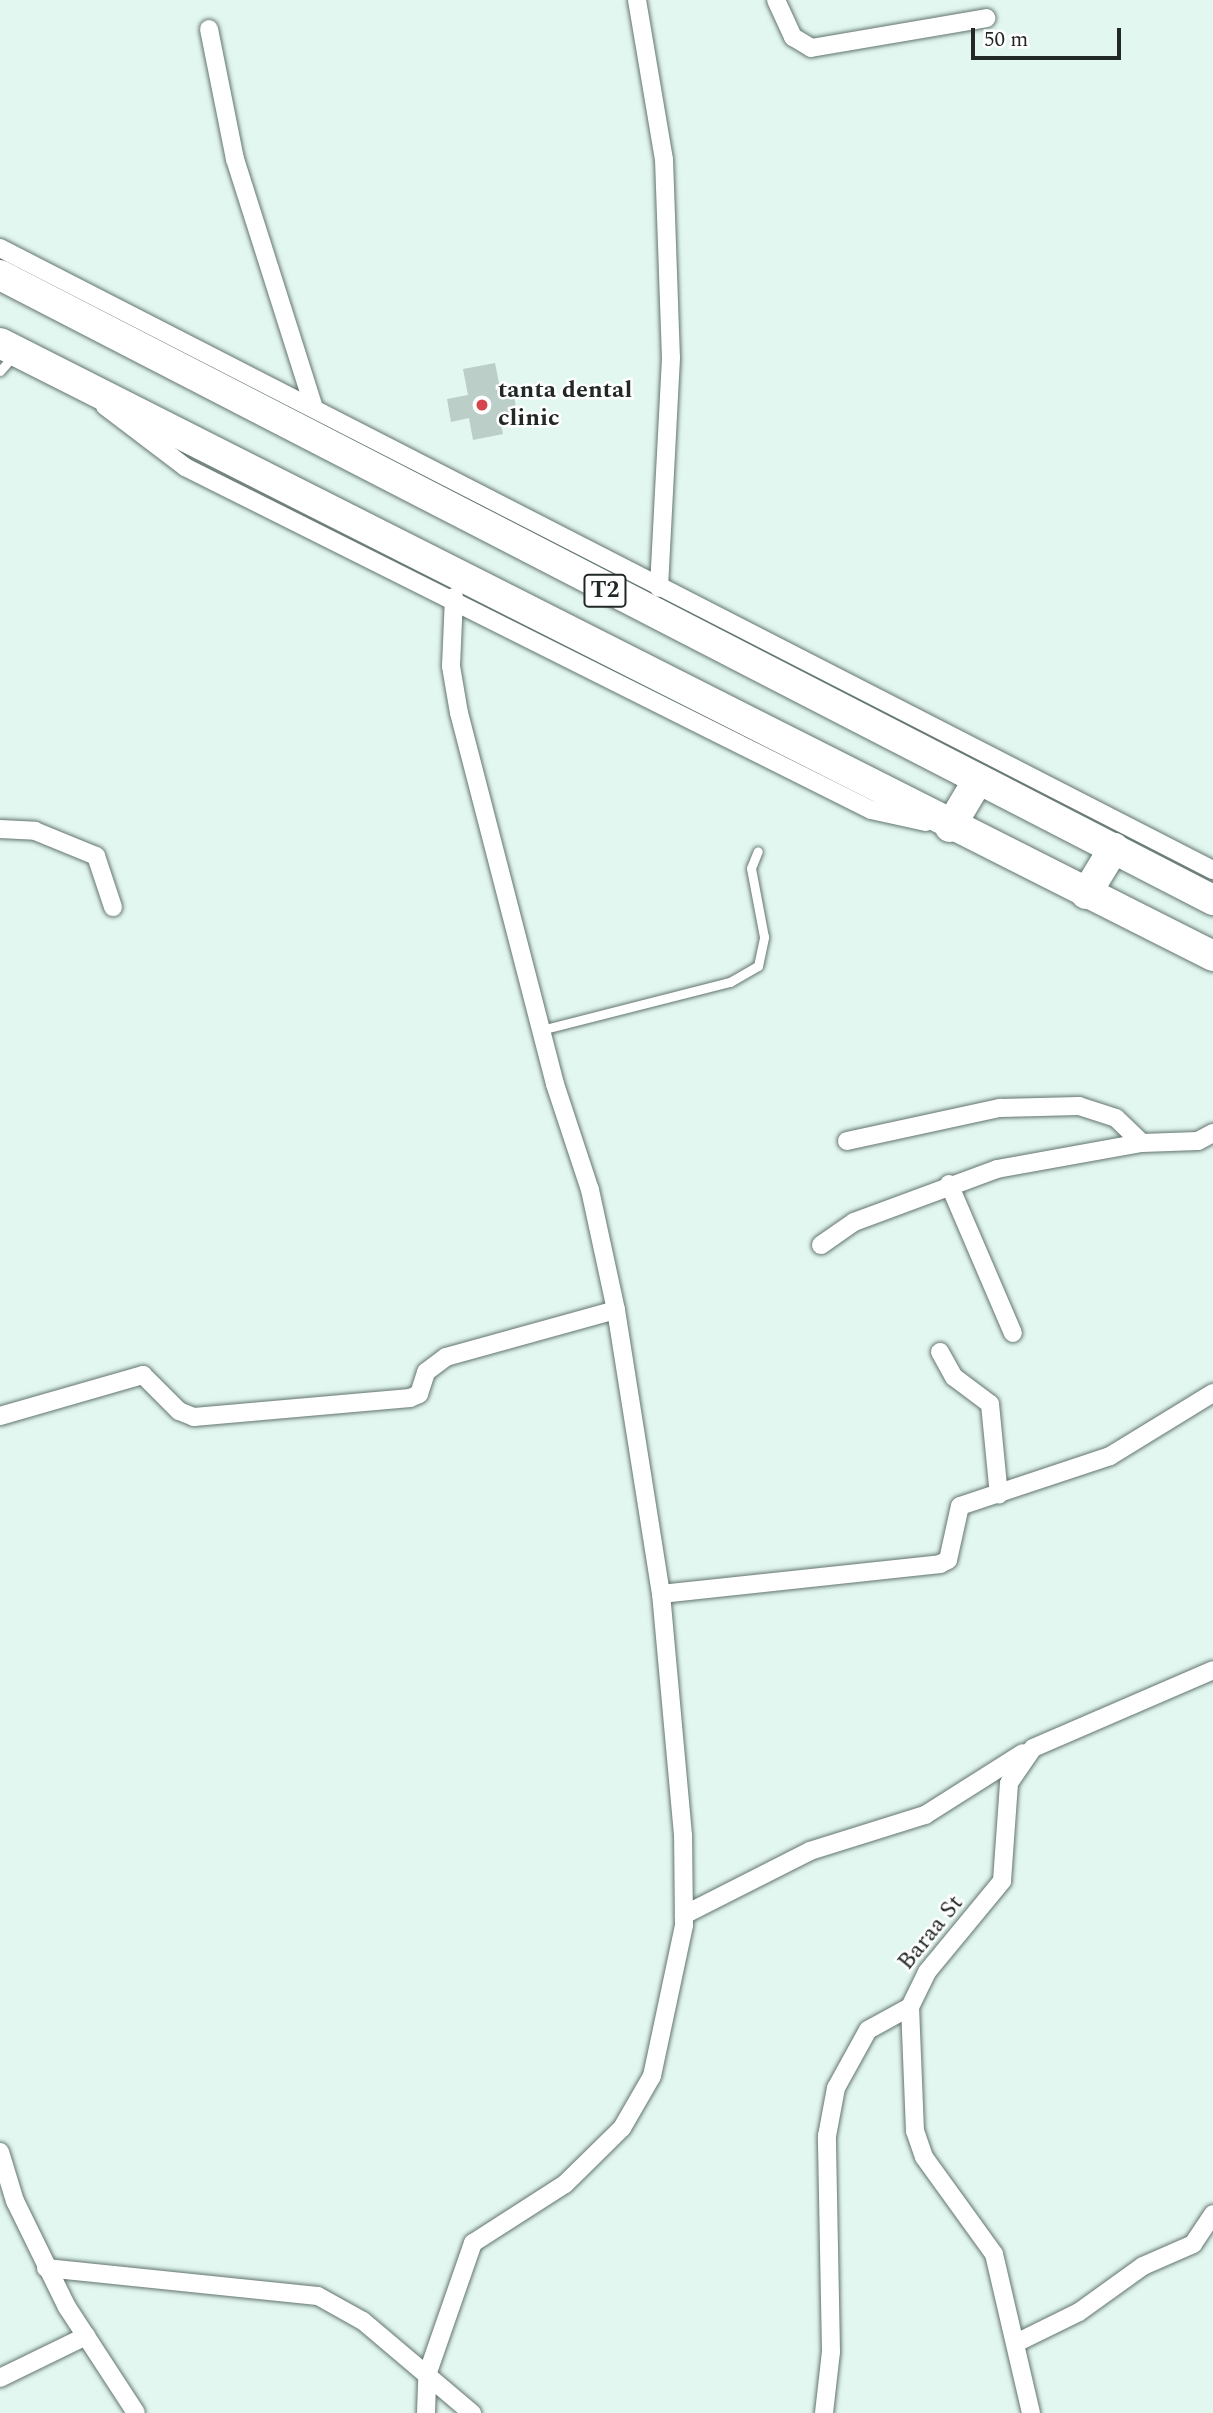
<!DOCTYPE html>
<html>
<head>
<meta charset="utf-8">
<style>
  body { margin:0 }
  #map { position:relative; width:1213px; height:2413px; overflow:hidden; background:#e3f7f1; font-family:Spectral,serif }
  div>[style] { position:absolute }
  [style*='--x'] { left:calc(var(--x)*1px); top:calc(var(--y)*1px); width:calc(var(--w)*1px); rotate:calc(var(--a)*1deg) }
  .building>* { inset:0; background:#bbcec8 }
  .roads { filter:drop-shadow(0 0 2px #62746f) drop-shadow(0 0 2px #62746f) }
  .service>* { height:9px; margin:-4.5px; padding:0 4.5px; transform-origin:4.5px; border-radius:4.5px; background:#fff }
  .minor>* { height:18px; margin:-9px; padding:0 9px; transform-origin:9px; border-radius:9px; background:#fff }
  .trunk>* { height:30px; margin:-15px; padding:0 15px; transform-origin:15px; border-radius:15px; background:#fff }
  .dots>* { width:19px; height:19px; translate:-50% -50%; box-sizing:border-box; border:4px solid #fff; border-radius:50% }
  span { translate:-50% -50%; white-space:nowrap; text-align:center; line-height:1.15; -webkit-text-stroke:5px #fff; paint-order:stroke }
  .shield-label span { padding:2px 5px; background:#fff; border:2px solid; border-radius:5px; -webkit-text-stroke-width:0 }
  .shield-label { font-size:23px; color:#212826; font-weight:700 }
  .poi-label { font-size:24px; color:#212826; font-weight:700 }
  .left { translate:0 -50%; text-align:left }
  .street-label { font-size:24px; color:#212826 }
  .scale { position:absolute; left:971px; top:28px; width:150px; height:32px; box-sizing:border-box; border:4px solid #212826; border-top:0; padding-left:9px; font-size:21px; line-height:24px; white-space:nowrap; color:#212826; -webkit-text-stroke:5px #fff; paint-order:stroke }
</style>
</head>
<body>
<div id="map">
  <div class="building">
    <i style="clip-path:polygon(495px 363px,500px 388px,512px 386px,517px 412px,499px 415px,503px 434px,473px 440px,469px 418px,451px 422px,447px 399px,468px 395px,463px 369px)"></i>
  </div>
  <div class="roads">
    <div class="service">
      <i style="--x:0;--y:371;--w:23;--a:-49"></i>
      <i style="--x:541;--y:1030;--w:195;--a:-14.3"></i>
      <i style="--x:730;--y:982;--w:32;--a:-30"></i>
      <i style="--x:758;--y:966;--w:30;--a:-78"></i>
      <i style="--x:764;--y:937;--w:70;--a:-100.7"></i>
      <i style="--x:751;--y:868;--w:18;--a:-68"></i>
    </div>
    <div class="minor">
      <i style="--x:637;--y:0;--w:161;--a:80.4"></i>
      <i style="--x:664;--y:159;--w:199;--a:88"></i>
      <i style="--x:671;--y:358;--w:230;--a:93"></i>
      <i style="--x:776;--y:0;--w:41;--a:65.3"></i>
      <i style="--x:793;--y:37;--w:21;--a:31"></i>
      <i style="--x:811;--y:48;--w:178;--a:-9.7"></i>
      <i style="--x:209;--y:29;--w:133;--a:78.7"></i>
      <i style="--x:235;--y:159;--w:261;--a:72.4"></i>
      <i style="--x:0;--y:248;--w:1363;--a:27.15"></i>
      <i style="--x:105;--y:406;--w:101;--a:37.3"></i>
      <i style="--x:185;--y:467;--w:767;--a:26.57"></i>
      <i style="--x:871;--y:810;--w:56;--a:12.3"></i>
      <i style="--x:0;--y:829;--w:35;--a:3"></i>
      <i style="--x:35;--y:831;--w:66;--a:22.3"></i>
      <i style="--x:96;--y:856;--w:54;--a:71.6"></i>
      <i style="--x:847;--y:1141;--w:157;--a:-12.2"></i>
      <i style="--x:1000;--y:1108;--w:79;--a:-1.5"></i>
      <i style="--x:1079;--y:1106;--w:39;--a:18"></i>
      <i style="--x:1116;--y:1118;--w:36;--a:44"></i>
      <i style="--x:949;--y:1184;--w:162;--a:66.8"></i>
      <i style="--x:821;--y:1245;--w:40;--a:-34.9"></i>
      <i style="--x:854;--y:1222;--w:153;--a:-20.3"></i>
      <i style="--x:997;--y:1169;--w:147;--a:-10.2"></i>
      <i style="--x:1142;--y:1143;--w:56;--a:-2"></i>
      <i style="--x:1198;--y:1141;--w:17;--a:-28"></i>
      <i style="--x:940;--y:1352;--w:29;--a:61"></i>
      <i style="--x:954;--y:1377;--w:45;--a:36.9"></i>
      <i style="--x:990;--y:1404;--w:91;--a:84.4"></i>
      <i style="--x:0;--y:1416;--w:149;--a:-16"></i>
      <i style="--x:143;--y:1375;--w:51;--a:45"></i>
      <i style="--x:179;--y:1411;--w:16;--a:22"></i>
      <i style="--x:194;--y:1417;--w:217;--a:-5"></i>
      <i style="--x:410;--y:1398;--w:10;--a:-24"></i>
      <i style="--x:419;--y:1394;--w:23;--a:-72"></i>
      <i style="--x:426;--y:1372;--w:25;--a:-37"></i>
      <i style="--x:446;--y:1357;--w:176;--a:-15.5"></i>
      <i style="--x:661;--y:1594;--w:281;--a:-6.1"></i>
      <i style="--x:940;--y:1564;--w:9;--a:-27"></i>
      <i style="--x:948;--y:1560;--w:55;--a:-77.5"></i>
      <i style="--x:960;--y:1506;--w:158;--a:-18.4"></i>
      <i style="--x:1110;--y:1456;--w:121;--a:-31.5"></i>
      <i style="--x:684;--y:1915;--w:141;--a:-26.9"></i>
      <i style="--x:810;--y:1851;--w:121;--a:-17.4"></i>
      <i style="--x:925;--y:1815;--w:116;--a:-32.3"></i>
      <i style="--x:0;--y:2152;--w:51;--a:73"></i>
      <i style="--x:15;--y:2201;--w:118;--a:63.9"></i>
      <i style="--x:67;--y:2307;--w:126;--a:56.9"></i>
      <i style="--x:46;--y:2268;--w:273;--a:5.9"></i>
      <i style="--x:318;--y:2296;--w:51;--a:29.1"></i>
      <i style="--x:363;--y:2321;--w:143;--a:40.2"></i>
      <i style="--x:1016;--y:2343;--w:70;--a:-26.2"></i>
      <i style="--x:1079;--y:2312;--w:79;--a:-35.7"></i>
      <i style="--x:1143;--y:2266;--w:55;--a:-23.7"></i>
      <i style="--x:1193;--y:2244;--w:36;--a:-56"></i>
      <i style="--x:0;--y:2378;--w:96;--a:-26"></i>
      <i style="--x:426;--y:2413;--w:38;--a:-88"></i>
      <i style="--x:427;--y:2375;--w:140;--a:-70.8"></i>
      <i style="--x:473;--y:2243;--w:109;--a:-32.7"></i>
      <i style="--x:565;--y:2184;--w:80;--a:-44.5"></i>
      <i style="--x:622;--y:2128;--w:60;--a:-60"></i>
      <i style="--x:652;--y:2076;--w:154;--a:-78"></i>
      <i style="--x:684;--y:1925;--w:90;--a:-90.6"></i>
      <i style="--x:683;--y:1835;--w:242;--a:-95.2"></i>
      <i style="--x:661;--y:1594;--w:288;--a:-99"></i>
      <i style="--x:616;--y:1310;--w:123;--a:-102.2"></i>
      <i style="--x:590;--y:1190;--w:112;--a:-108.3"></i>
      <i style="--x:555;--y:1084;--w:383;--a:-104.5"></i>
      <i style="--x:459;--y:713;--w:48;--a:-99.7"></i>
      <i style="--x:451;--y:666;--w:69;--a:-87.5"></i>
      <i style="--x:824;--y:2413;--w:61;--a:-83.5"></i>
      <i style="--x:831;--y:2352;--w:216;--a:-91.1"></i>
      <i style="--x:827;--y:2136;--w:49;--a:-79.4"></i>
      <i style="--x:836;--y:2088;--w:66;--a:-61.1"></i>
      <i style="--x:868;--y:2030;--w:48;--a:-28.7"></i>
      <i style="--x:1031;--y:2413;--w:163;--a:-103.1"></i>
      <i style="--x:994;--y:2254;--w:120;--a:-125.8"></i>
      <i style="--x:924;--y:2157;--w:28;--a:-109"></i>
      <i style="--x:915;--y:2131;--w:124;--a:-92.3"></i>
      <i style="--x:910;--y:2007;--w:39;--a:-64"></i>
      <i style="--x:927;--y:1972;--w:118;--a:-50.5"></i>
      <i style="--x:1002;--y:1881;--w:98;--a:-85.9"></i>
      <i style="--x:1009;--y:1783;--w:42;--a:-55.6"></i>
      <i style="--x:1033;--y:1748;--w:196;--a:-23.4"></i>
    </div>
    <div class="trunk">
      <i style="--x:0;--y:275;--w:1365;--a:27.26"></i>
      <i style="--x:0;--y:343;--w:1359;--a:26.81"></i>
      <i style="--x:950;--y:827;--w:55;--a:-59.2"></i>
      <i style="--x:1086;--y:894;--w:54;--a:-58.7"></i>
    </div>
  </div>
  <div class="dots">
    <i style="left:482px;top:405px;background:#d5454d"></i>
  </div>
  <div class="shield-label">
    <span style="left:605px;top:591px">T2</span>
  </div>
  <div class="poi-label">
    <span class="left" style="left:498px;top:405px">tanta dental<br>clinic</span>
  </div>
  <div class="street-label">
    <span style="left:931px;top:1933px;rotate:-51deg">Baraa St</span>
  </div>
  <div class="scale">50 m</div>
</div>
</body>
</html>
